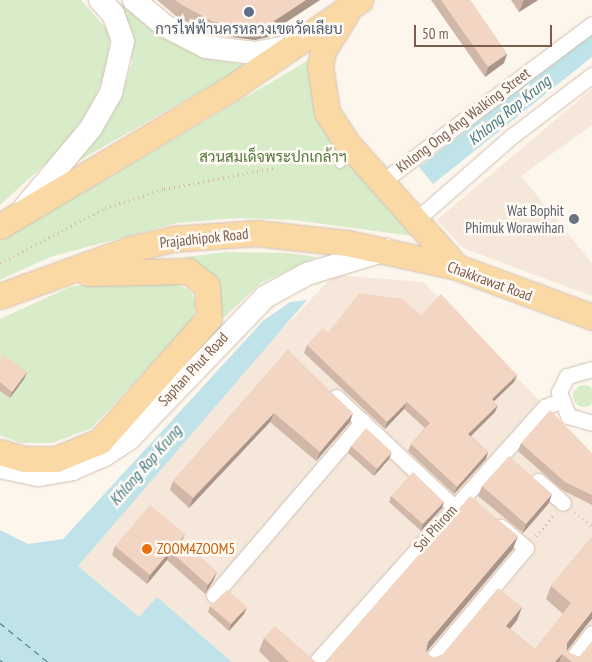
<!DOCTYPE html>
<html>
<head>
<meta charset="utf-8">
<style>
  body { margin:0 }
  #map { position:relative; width:592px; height:662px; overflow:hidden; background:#fdf6ec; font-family:"PT Sans Narrow",Sarabun,sans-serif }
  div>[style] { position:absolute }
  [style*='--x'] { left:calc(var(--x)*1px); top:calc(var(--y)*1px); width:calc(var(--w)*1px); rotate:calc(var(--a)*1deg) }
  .residential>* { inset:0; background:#f5e8da }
  .green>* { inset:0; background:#d8ecc9 }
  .round { border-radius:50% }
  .water>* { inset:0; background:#bfe3e8 }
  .ferry>* { height:1px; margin-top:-0.5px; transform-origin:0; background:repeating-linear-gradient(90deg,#437c86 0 6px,transparent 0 11px) }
  .path>* { height:3px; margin-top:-1.5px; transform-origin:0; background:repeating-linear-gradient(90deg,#d9b8a5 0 1px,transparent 0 5px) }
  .roads { filter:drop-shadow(0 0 1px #d1beb0) drop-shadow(0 0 1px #d1beb0) }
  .lane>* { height:8px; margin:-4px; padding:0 4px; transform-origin:4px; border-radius:4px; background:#fff }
  .street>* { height:15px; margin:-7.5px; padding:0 7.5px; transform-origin:7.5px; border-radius:7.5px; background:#fff }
  .secondary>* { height:22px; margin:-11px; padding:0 11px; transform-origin:11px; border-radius:11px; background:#fff }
  .primary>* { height:25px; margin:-12.5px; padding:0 12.5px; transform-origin:12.5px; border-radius:12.5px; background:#fbd9a5 }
  .wall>* { inset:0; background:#d1b7a8 }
  .shaded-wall>* { inset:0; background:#aa9588 }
  .building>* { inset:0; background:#f3d5c3 }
  .dots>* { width:14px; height:14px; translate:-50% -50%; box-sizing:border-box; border:2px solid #fffaf3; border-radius:50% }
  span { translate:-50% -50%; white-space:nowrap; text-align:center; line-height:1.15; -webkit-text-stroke:5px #fffaf3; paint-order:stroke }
  .service-label { font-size:15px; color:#4e5e75 }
  .street-label { font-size:15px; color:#7a5c4d }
  .park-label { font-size:15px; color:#537a41 }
  .worship-label { font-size:15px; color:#5b616d }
  .right { translate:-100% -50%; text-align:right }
  .food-label { font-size:15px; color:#c56008 }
  .left { translate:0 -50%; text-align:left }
  .water-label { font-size:16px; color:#437c86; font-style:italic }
  .scale { position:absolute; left:414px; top:25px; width:138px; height:22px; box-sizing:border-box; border:2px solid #7a5c4d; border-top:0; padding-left:6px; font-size:15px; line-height:18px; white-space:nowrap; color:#7a5c4d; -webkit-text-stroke:4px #fffaf3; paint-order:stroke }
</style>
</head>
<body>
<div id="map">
  <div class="residential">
    <i style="clip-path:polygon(592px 89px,592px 125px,521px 176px,592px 263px,592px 296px,463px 248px,437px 220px)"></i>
    <i style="clip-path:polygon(334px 275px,423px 282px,592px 454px,592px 662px,232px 662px,157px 597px,139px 618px,78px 566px,239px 375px)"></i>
  </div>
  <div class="green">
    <i style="clip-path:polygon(0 0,81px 0,110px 33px,108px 65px,93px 103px,64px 147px,0 205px)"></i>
    <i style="clip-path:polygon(119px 2px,177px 44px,214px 60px,247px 65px,73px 164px,122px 96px,132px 63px,130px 29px)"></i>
    <i style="clip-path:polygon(314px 57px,314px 78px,420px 237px,294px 220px,239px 218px,177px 223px,50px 257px,0 280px,0 241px)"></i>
    <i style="clip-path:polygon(226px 252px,288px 253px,317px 257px,261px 283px,216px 325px,200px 265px,184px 257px)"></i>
    <i style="clip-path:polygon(105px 281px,174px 283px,191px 291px,196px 305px,192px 320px,92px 428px,52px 443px,20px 443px,0 435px,0 319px,70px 287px)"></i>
    <i class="round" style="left:573px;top:385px;width:22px;height:22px"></i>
  </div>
  <div class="water">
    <i style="clip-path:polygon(592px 32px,592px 57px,433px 184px,419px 167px)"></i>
    <i style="clip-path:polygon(307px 300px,78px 566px,139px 617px,157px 597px,232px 662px,0 662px,0 530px,28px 544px,63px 539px,263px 321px,290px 302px)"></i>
  </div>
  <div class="ferry">
    <i style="--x:0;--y:623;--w:62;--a:39.1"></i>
    <i style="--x:0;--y:660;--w:4;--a:34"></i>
  </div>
  <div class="path">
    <i style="--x:0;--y:263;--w:119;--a:-27.6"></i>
    <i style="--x:105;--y:208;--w:62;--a:-17.9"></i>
    <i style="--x:164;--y:189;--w:111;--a:-10.9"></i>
    <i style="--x:575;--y:512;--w:22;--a:39"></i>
    <i style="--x:536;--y:536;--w:26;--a:-50"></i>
  </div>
  <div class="roads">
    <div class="lane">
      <i style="--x:340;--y:164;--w:17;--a:-40"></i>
    </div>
    <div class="street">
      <i style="--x:383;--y:181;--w:261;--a:-36.9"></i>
      <i style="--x:416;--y:220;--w:128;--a:-41.2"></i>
      <i style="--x:512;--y:136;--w:101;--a:-37.3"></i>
      <i style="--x:592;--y:369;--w:26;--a:164"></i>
      <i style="--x:567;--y:376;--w:18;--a:117"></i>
      <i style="--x:559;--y:392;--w:26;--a:69"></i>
      <i style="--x:568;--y:416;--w:25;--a:16"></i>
      <i style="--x:336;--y:397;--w:161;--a:43"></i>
      <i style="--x:538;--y:481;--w:33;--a:41"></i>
      <i style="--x:214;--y:595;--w:229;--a:-49.4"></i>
      <i style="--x:316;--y:662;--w:343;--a:-48.1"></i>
      <i style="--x:545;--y:407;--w:15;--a:-23"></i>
      <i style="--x:430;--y:662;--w:149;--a:-49.9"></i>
      <i style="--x:526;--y:548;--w:33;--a:-140"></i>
      <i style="--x:570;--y:662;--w:36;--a:-53"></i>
    </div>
    <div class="secondary">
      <i style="--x:134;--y:0;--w:40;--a:40"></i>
      <i style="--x:165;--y:26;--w:46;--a:27.1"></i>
      <i style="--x:206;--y:47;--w:49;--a:7"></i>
      <i style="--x:255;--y:53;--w:38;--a:-11"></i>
      <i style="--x:25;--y:207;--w:103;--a:-50.1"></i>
      <i style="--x:91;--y:128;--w:40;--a:-60.3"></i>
      <i style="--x:111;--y:93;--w:53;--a:-77"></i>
      <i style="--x:123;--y:41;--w:29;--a:-110"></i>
      <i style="--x:113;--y:14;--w:19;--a:-133"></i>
      <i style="--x:0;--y:467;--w:40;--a:12"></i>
      <i style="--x:39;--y:475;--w:34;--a:-10"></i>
      <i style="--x:72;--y:469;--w:34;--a:-23"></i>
      <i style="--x:103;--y:456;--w:31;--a:-33"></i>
      <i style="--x:129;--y:439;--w:197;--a:-46.2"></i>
      <i style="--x:265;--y:297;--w:48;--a:-28.7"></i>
      <i style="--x:307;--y:274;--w:83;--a:-16.9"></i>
    </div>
    <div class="primary">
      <i style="--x:346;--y:14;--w:44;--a:121.9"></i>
      <i style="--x:323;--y:51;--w:15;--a:101"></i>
      <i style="--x:320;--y:66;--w:47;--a:81.3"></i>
      <i style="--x:327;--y:112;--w:38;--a:57"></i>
      <i style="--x:348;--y:144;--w:164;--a:48.5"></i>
      <i style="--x:0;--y:226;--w:268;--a:-30.8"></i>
      <i style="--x:230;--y:89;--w:158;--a:-34.4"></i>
      <i style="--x:0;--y:296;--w:138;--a:-19.9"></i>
      <i style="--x:130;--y:249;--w:43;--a:-13.4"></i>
      <i style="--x:172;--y:239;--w:84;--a:-4.1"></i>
      <i style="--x:256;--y:233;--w:92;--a:6.3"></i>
      <i style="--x:347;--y:243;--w:113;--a:12.3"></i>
      <i style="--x:457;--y:267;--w:144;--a:20.3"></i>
      <i style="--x:0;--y:452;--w:25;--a:16"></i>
      <i style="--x:24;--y:459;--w:32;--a:0"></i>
      <i style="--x:56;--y:459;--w:48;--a:-22.2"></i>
      <i style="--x:100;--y:441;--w:164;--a:-48.5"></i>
      <i style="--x:209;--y:318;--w:32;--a:-94"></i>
      <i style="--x:207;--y:286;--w:24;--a:-142"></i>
      <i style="--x:188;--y:271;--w:100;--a:178.9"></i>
    </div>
  </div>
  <div class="wall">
    <i style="clip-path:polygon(157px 0,320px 0,274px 30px,272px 36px,255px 40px,210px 34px,177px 17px)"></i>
    <i style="clip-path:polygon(431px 0,470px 0,507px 54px,504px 63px,485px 77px)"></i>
    <i style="clip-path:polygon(511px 0,538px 0,519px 12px)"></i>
    <i style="clip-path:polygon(421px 315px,517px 375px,514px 382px,494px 401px,495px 412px,471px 436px,488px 452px,486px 459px,454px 494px,408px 451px,411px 444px,425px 428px,404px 409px,385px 429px,304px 353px,307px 345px,328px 333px)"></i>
    <i style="clip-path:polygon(288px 350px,350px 422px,316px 461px,270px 422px,189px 508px,170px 490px,173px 481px)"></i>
    <i style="clip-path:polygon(0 360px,27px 372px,24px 379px,10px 398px,0 391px)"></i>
    <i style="clip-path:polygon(521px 443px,592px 453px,592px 505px,562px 490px,518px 451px)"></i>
    <i style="clip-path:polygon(351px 446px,389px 459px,374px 476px,348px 453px)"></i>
    <i style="clip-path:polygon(482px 486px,549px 503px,523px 533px,478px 496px)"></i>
    <i style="clip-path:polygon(391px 496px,444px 502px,442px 508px,421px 531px,389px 502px)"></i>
    <i style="clip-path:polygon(185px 534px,182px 542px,217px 572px,213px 581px,205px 594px,167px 560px,147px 584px,112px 555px,115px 546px)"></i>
    <i style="clip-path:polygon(592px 537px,585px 627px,567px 651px,567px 652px,592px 662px,325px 662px,513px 549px,426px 652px,433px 658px,442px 655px,522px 607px,517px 620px,510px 629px,535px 649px,563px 614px,546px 599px,551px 586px)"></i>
    <i style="clip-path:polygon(210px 606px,244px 614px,229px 631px,208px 612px)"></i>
    <i style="clip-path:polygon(264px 638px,316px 662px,270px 662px,259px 651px)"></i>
  </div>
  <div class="shaded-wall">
    <i style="clip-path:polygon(306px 0,320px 0,274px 30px,272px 36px,255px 40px,210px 34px,214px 22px,274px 21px)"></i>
    <i style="clip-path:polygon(524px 0,538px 0,519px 12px)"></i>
    <i style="clip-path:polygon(507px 54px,504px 63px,485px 77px,488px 67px)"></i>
    <i style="clip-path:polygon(27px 372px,24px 379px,10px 398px,12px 392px)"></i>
    <i style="clip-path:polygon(517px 375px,514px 382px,489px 406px,492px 399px)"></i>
    <i style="clip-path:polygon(407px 402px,404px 409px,385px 429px,387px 422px)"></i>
    <i style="clip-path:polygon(498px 405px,495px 412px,466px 441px,468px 434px)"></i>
    <i style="clip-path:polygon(274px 413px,270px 422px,189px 508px,193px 498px)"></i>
    <i style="clip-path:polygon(353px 413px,350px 422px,316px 461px,320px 452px)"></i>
    <i style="clip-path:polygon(392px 452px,389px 459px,374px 476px,377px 469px)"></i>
    <i style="clip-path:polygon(488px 452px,486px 459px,454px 494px,457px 487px)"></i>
    <i style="clip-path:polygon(552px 494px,549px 503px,523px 533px,526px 524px)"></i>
    <i style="clip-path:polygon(444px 502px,442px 508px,421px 531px,423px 524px)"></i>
    <i style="clip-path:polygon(518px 536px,513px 549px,423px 656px,428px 642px)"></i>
    <i style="clip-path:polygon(170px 551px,167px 560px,147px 584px,150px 575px)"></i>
    <i style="clip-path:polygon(217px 572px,213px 581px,205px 594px,208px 585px)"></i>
    <i style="clip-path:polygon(247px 607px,244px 614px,229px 631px,231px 624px)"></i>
    <i style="clip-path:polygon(522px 607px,517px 620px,502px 639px,506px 626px)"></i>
    <i style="clip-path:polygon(592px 611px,592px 619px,585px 627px,563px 656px,567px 643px)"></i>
    <i style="clip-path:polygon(562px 654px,559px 662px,555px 662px)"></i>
  </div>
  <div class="building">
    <i style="clip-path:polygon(175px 0,306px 0,274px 21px,277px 24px,259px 28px,214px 22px,182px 5px)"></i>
    <i style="clip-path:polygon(441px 0,470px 0,507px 54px,488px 67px)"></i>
    <i style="clip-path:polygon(359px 293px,402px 299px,421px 315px,441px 294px,517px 375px,492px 399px,498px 405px,468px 434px,488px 452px,457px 487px,411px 444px,430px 423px,407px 402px,387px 422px,307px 345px,323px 328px,328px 333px)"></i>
    <i style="clip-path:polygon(288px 350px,353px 413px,320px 452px,274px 413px,193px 498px,173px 481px)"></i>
    <i style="clip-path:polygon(4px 355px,27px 372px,12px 392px,0 382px,0 360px)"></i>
    <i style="clip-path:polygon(550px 410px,592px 453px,592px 495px,565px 482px,521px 443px)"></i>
    <i style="clip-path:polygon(366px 428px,392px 452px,377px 469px,351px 446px)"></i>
    <i style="clip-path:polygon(509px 456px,552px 494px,526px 524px,482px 486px)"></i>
    <i style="clip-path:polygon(413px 472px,444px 502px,423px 524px,391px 496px)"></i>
    <i style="clip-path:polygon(470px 496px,518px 536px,428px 642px,426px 652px,433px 658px,442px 655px,498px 588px,522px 607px,506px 626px,535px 649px,571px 603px,551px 586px,592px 537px,592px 611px,567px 643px,567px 652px,579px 657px,592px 641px,592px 662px,572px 662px,562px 654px,555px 662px,325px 662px)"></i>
    <i style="clip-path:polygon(150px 505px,185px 534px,180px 540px,217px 572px,208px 585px,170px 551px,150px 575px,115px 546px)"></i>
    <i style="clip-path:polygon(227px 590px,247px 607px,231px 624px,210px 606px)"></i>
    <i style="clip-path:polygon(275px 626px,316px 662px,289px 662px,264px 638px)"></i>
  </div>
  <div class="dots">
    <i style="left:249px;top:12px;background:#5c6f8a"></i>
    <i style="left:574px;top:219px;background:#6b7280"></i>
    <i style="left:147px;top:549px;background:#e8710a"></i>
  </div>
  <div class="service-label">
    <span style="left:249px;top:29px">การไฟฟ้านครหลวงเขตวัดเลียบ</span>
  </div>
  <div class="street-label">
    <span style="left:463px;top:120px;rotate:-37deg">Khlong Ong Ang Walking Street</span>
    <span style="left:204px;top:238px;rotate:-6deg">Prajadhipok Road</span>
    <span style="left:490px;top:281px;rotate:20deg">Chakkrawat Road</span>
    <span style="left:193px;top:369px;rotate:-47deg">Saphan Phut Road</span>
    <span style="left:435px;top:528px;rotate:-48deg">Soi Phirom</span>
  </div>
  <div class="park-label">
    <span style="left:273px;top:157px">สวนสมเด็จพระปกเกล้าฯ</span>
  </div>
  <div class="worship-label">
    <span class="right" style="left:564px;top:219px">Wat Bophit<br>Phimuk Worawihan</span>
  </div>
  <div class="food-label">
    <span class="left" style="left:157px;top:549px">ZOOM4ZOOM5</span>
  </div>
  <div class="water-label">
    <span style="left:509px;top:110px;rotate:-39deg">Khlong Rop Krung</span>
    <span style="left:145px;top:465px;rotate:-49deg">Khlong Rop Krung</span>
  </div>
  <div class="scale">50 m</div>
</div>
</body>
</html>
